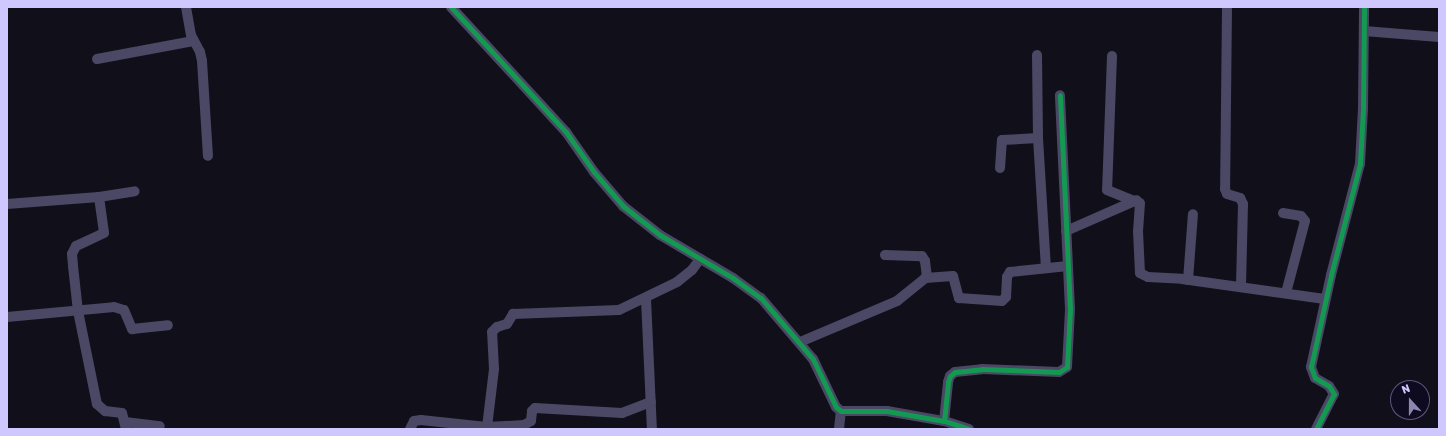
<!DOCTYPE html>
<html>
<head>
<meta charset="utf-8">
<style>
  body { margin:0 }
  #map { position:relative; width:1446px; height:436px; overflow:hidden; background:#110f1a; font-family:Rubik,sans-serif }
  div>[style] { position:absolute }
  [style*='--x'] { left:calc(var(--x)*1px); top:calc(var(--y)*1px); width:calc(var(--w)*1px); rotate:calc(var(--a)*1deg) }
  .minor>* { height:10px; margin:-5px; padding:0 5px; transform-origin:5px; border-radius:5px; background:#4a4864 }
  .cycleway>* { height:5px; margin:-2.5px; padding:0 2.5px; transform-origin:2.5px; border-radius:2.5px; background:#139951 }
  span { translate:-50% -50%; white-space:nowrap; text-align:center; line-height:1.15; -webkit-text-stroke:3px #0e0a1f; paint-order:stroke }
  .frame { position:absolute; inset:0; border:8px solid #cfc8ff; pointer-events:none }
  .north { position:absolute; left:1390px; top:380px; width:40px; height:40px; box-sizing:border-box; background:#0e0a1f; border:1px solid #5b5679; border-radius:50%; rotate:339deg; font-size:11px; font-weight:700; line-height:16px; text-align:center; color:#cfc8ff }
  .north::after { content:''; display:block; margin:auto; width:14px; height:18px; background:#8c87af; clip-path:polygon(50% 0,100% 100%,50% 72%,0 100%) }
</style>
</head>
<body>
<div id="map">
  <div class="minor">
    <i style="--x:186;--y:7;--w:28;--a:80"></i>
    <i style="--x:191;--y:35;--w:19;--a:62"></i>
    <i style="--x:200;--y:52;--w:9;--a:77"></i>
    <i style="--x:202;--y:61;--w:95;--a:86.4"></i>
    <i style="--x:451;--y:7;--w:170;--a:47.4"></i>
    <i style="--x:566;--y:132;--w:49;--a:55"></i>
    <i style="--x:594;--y:172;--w:45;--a:49.5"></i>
    <i style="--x:623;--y:206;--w:47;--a:38.1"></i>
    <i style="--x:660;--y:235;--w:85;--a:30.5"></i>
    <i style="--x:733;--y:278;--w:34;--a:36"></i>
    <i style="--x:761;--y:298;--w:80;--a:49.6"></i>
    <i style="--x:813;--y:359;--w:53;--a:64.4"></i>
    <i style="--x:836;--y:407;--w:6;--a:39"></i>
    <i style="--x:841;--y:411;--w:46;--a:0"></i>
    <i style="--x:887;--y:411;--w:58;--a:10"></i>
    <i style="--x:1227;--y:7;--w:182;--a:90.6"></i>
    <i style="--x:1225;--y:189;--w:5;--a:68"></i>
    <i style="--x:1227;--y:194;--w:14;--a:17"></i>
    <i style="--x:1240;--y:198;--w:7;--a:63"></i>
    <i style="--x:1243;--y:204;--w:82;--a:91.4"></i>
    <i style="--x:1364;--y:31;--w:75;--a:4.6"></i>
    <i style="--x:1037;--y:55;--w:83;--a:89.3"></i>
    <i style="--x:1038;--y:138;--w:130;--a:86.5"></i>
    <i style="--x:1112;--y:56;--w:134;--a:92.1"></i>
    <i style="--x:1107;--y:190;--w:35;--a:22"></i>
    <i style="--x:1140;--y:203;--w:28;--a:94"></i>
    <i style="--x:1138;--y:231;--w:42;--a:87.3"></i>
    <i style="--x:1140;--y:273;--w:9;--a:27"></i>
    <i style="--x:1148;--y:277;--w:34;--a:3"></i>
    <i style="--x:1182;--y:279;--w:144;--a:8"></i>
    <i style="--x:97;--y:59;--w:98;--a:-10.6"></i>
    <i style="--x:1000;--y:168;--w:28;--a:-86"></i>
    <i style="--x:1002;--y:140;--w:36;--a:-3"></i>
    <i style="--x:99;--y:197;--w:36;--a:82"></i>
    <i style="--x:104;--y:233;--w:31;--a:155"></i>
    <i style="--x:76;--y:246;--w:9;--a:117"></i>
    <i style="--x:72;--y:254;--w:12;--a:85"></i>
    <i style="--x:73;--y:266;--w:45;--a:83.7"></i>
    <i style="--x:78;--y:311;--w:95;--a:78.5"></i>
    <i style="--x:97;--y:404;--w:11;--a:41"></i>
    <i style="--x:105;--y:411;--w:17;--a:7"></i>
    <i style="--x:122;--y:413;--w:16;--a:76"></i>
    <i style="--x:7;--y:204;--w:92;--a:-4.4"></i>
    <i style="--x:99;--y:197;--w:36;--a:-9"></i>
    <i style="--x:1283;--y:213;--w:18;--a:9"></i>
    <i style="--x:1301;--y:216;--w:6;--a:51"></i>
    <i style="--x:1305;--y:221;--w:74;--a:104.8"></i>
    <i style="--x:1066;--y:231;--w:77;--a:-23.6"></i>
    <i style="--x:885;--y:255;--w:37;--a:2"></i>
    <i style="--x:922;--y:256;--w:6;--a:59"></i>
    <i style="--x:925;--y:261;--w:17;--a:83"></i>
    <i style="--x:1188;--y:280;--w:66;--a:-85.7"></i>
    <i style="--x:646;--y:299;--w:130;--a:87.4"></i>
    <i style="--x:7;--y:317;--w:107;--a:-5.3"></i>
    <i style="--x:114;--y:307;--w:10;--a:17"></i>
    <i style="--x:124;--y:310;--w:21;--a:67"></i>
    <i style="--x:132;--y:329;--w:36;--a:-6"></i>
    <i style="--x:800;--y:342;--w:105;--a:-22.9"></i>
    <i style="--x:897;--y:301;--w:36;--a:-39"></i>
    <i style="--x:925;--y:278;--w:28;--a:-4"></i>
    <i style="--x:953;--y:276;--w:23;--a:75"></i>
    <i style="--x:959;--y:298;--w:43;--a:4"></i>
    <i style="--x:1002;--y:301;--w:6;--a:-45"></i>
    <i style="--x:1006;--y:297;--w:20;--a:-87"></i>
    <i style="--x:1007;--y:277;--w:6;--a:-59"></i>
    <i style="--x:1010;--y:272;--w:58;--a:-5.9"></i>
    <i style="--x:125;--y:422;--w:35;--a:7"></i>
    <i style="--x:487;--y:427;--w:58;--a:-83.1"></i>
    <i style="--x:494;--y:369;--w:37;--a:-93"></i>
    <i style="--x:492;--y:332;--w:7;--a:-45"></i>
    <i style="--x:497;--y:327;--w:10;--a:-17"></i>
    <i style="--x:507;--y:324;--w:12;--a:-59"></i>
    <i style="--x:513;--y:314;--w:106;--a:-2.2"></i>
    <i style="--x:619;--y:310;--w:64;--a:-25.8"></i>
    <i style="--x:677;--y:282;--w:19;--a:-39"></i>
    <i style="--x:692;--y:270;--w:14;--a:-54"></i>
    <i style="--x:410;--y:429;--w:9;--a:-63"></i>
    <i style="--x:414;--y:421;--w:7;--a:-8"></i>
    <i style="--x:421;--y:420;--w:66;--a:6.1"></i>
    <i style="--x:487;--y:427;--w:37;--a:-3"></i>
    <i style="--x:524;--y:425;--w:8;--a:-30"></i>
    <i style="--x:531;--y:421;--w:10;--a:-84"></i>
    <i style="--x:532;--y:411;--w:4;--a:-45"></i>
    <i style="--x:535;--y:408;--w:87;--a:3.3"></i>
    <i style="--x:622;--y:413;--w:31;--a:-21"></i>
    <i style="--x:839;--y:429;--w:18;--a:-84"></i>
    <i style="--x:969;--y:429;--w:26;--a:-162"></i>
    <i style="--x:944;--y:421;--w:39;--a:-84"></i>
    <i style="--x:948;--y:382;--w:6;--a:-72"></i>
    <i style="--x:950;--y:376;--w:6;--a:-39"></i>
    <i style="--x:955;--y:372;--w:27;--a:-6"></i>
    <i style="--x:982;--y:369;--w:77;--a:2.2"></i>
    <i style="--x:1059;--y:372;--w:9;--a:-32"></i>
    <i style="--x:1067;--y:367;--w:58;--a:-87"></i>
    <i style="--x:1070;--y:309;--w:214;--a:-92.7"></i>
    <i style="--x:1316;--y:429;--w:39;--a:-63"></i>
    <i style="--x:1334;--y:394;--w:9;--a:-122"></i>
    <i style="--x:1329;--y:386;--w:16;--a:-150"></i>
    <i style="--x:1315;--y:378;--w:12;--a:-110"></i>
    <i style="--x:1311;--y:367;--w:94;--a:-77.7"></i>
    <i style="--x:1331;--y:275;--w:115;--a:-75.4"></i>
    <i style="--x:1360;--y:164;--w:55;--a:-86.9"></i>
    <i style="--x:1363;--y:109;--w:102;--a:-89.4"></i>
  </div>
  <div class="cycleway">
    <i style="--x:451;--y:7;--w:170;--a:47.4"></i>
    <i style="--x:566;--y:132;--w:49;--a:55"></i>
    <i style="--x:594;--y:172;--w:45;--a:49.5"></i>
    <i style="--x:623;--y:206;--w:47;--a:38.1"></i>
    <i style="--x:660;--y:235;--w:85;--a:30.5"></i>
    <i style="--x:733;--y:278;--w:34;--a:36"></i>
    <i style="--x:761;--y:298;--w:80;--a:49.6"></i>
    <i style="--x:813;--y:359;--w:53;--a:64.4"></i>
    <i style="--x:836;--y:407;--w:6;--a:39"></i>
    <i style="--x:841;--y:411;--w:46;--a:0"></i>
    <i style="--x:887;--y:411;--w:58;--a:10"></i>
    <i style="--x:969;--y:429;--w:26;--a:-162"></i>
    <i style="--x:944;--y:421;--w:39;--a:-84"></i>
    <i style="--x:948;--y:382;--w:6;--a:-72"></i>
    <i style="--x:950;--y:376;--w:6;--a:-39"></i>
    <i style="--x:955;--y:372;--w:27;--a:-6"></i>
    <i style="--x:982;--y:369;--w:77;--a:2.2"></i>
    <i style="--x:1059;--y:372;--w:9;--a:-32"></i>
    <i style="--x:1067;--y:367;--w:58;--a:-87"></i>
    <i style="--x:1070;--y:309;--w:214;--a:-92.7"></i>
    <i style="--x:1316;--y:429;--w:39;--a:-63"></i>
    <i style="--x:1334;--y:394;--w:9;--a:-122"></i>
    <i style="--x:1329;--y:386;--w:16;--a:-150"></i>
    <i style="--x:1315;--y:378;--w:12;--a:-110"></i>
    <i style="--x:1311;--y:367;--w:94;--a:-77.7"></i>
    <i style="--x:1331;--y:275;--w:115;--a:-75.4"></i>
    <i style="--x:1360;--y:164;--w:55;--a:-86.9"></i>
    <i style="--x:1363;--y:109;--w:102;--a:-89.4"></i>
  </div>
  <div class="frame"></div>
  <div class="north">N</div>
</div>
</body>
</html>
